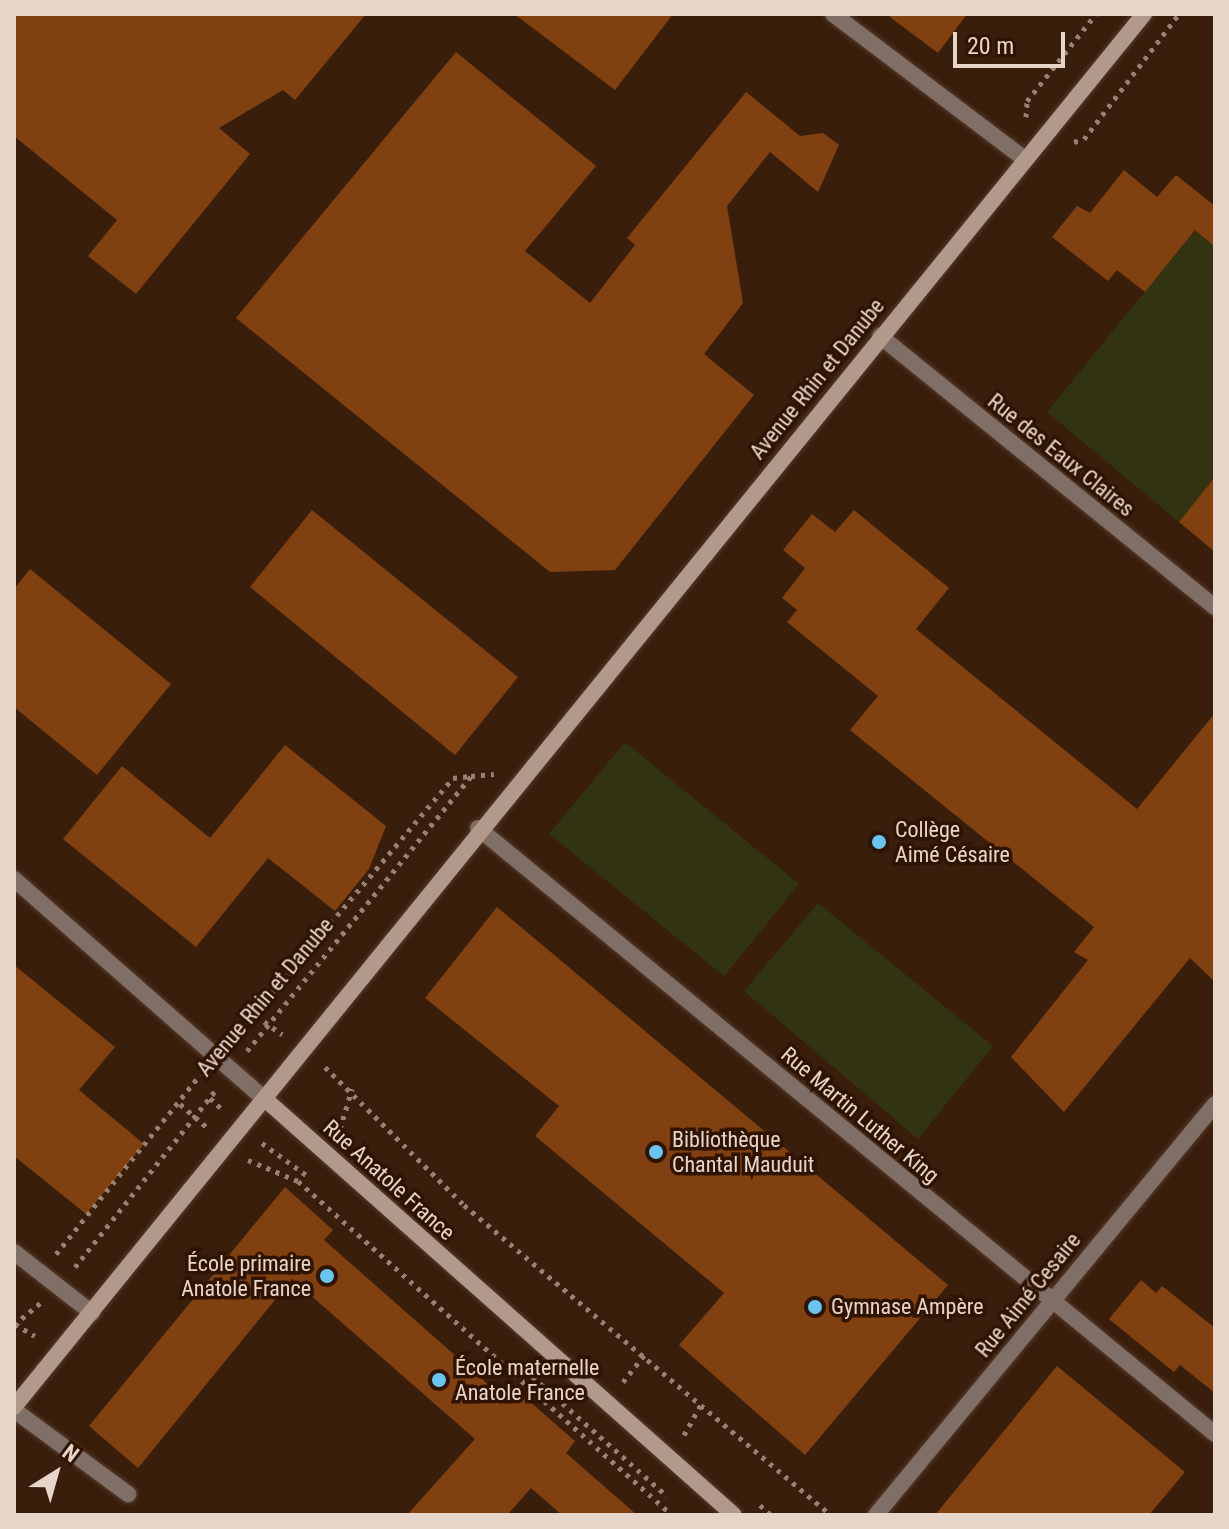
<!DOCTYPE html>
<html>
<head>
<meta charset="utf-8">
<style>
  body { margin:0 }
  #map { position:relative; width:1229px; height:1529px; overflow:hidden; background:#3a1e0c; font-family:"Roboto Condensed",sans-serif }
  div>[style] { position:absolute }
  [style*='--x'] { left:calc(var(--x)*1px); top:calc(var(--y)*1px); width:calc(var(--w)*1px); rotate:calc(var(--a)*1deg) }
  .green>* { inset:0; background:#323311 }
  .building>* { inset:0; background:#814010 }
  .path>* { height:5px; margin-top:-2.5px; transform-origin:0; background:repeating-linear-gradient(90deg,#988173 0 4px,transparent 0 10px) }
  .roads { filter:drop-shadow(0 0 2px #563b2a) drop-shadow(0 0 2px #563b2a) }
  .lane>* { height:16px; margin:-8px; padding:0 8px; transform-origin:8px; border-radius:8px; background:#7f6f67 }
  .street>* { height:16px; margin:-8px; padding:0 8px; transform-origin:8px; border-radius:8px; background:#7f6f67 }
  .secondary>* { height:16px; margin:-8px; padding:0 8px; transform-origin:8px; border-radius:8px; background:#b1998b }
  .dots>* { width:22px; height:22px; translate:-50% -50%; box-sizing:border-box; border:4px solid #2f1403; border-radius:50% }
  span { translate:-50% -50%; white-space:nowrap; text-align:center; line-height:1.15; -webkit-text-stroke:7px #2f1403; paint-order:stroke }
  .street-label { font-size:22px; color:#e8d5ca }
  .poi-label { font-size:22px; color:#e8d5ca }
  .left { translate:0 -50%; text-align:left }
  .right { translate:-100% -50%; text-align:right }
  .frame { position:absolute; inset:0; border:16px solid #e8d5ca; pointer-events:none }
  .north { position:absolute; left:16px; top:1433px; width:80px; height:80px; -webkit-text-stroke:6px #2f1403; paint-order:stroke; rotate:37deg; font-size:22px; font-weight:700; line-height:32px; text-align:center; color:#e8d5ca }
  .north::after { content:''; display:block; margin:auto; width:28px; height:36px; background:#e8d5ca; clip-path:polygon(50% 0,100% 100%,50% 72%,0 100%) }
  .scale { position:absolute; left:953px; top:32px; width:112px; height:36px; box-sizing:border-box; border:4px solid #e8d5ca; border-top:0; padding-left:10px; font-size:24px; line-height:28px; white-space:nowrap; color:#e8d5ca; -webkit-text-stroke:6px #2f1403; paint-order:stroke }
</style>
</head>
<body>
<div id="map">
  <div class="green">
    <i style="clip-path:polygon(1195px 230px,1215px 247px,1215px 477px,1179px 522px,1047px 412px)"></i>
    <i style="clip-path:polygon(625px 742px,799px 884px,724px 976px,549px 834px)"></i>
    <i style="clip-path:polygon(818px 903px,993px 1046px,918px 1139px,744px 991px)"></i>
  </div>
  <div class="building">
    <i style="clip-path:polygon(14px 14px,366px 14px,295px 100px,283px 90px,219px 128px,250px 154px,136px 294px,88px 256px,117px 220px,14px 136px)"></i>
    <i style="clip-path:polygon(514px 14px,673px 14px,615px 90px)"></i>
    <i style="clip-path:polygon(886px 14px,967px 14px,938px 53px)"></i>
    <i style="clip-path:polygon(456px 52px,596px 166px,525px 251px,590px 303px,635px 245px,627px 238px,746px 92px,800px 136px,823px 133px,839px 145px,818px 192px,770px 152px,727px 206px,743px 303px,704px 354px,754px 395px,615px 570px,550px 572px,236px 318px)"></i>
    <i style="clip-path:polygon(1124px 170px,1157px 197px,1176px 175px,1215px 206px,1215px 247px,1195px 230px,1145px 292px,1117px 270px,1108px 281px,1052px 237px,1077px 206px,1090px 213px)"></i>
    <i style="clip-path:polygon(1215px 477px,1215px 552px,1179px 522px)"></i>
    <i style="clip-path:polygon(312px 510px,518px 677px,455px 755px,250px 587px)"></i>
    <i style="clip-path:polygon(854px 510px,949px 588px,916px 629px,1137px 809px,1215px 713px,1215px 982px,1190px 958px,1064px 1112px,1011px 1057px,1088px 960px,1074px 952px,1094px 927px,850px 730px,878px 696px,787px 622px,797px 610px,782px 598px,805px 568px,783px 550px,812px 514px,835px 532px)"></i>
    <i style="clip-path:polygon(30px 569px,171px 684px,97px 775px,14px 707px,14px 589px)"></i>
    <i style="clip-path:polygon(285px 745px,386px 826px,369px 869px,335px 911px,268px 858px,196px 947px,63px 839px,122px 766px,210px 838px)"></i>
    <i style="clip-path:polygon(497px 907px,948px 1285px,805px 1455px,679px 1345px,724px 1293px,535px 1136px,559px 1106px,425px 998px)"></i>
    <i style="clip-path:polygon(14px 965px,115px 1047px,79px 1090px,144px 1144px,86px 1214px,14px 1156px)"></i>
    <i style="clip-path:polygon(285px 1187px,333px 1230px,324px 1240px,507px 1401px,517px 1390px,545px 1415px,575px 1441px,566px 1453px,637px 1515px,562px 1515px,531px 1488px,507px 1515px,407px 1515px,475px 1439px,292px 1279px,138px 1468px,89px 1426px)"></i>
    <i style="clip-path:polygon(1141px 1280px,1156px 1293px,1162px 1286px,1215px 1328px,1215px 1393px,1180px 1365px,1174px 1372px,1109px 1319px)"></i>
    <i style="clip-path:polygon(1057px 1366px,1185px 1472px,1149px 1515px,935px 1515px)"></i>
  </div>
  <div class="path">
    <i style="--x:1026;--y:117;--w:16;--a:-86"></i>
    <i style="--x:1027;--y:101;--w:111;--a:-51.6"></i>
    <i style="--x:1074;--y:142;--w:10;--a:-17"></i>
    <i style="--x:1084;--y:139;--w:157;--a:-52.8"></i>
    <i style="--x:256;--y:1016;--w:32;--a:35"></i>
    <i style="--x:234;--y:1038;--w:340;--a:-49.9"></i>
    <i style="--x:453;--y:778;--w:17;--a:-7"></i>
    <i style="--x:247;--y:1051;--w:355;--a:-50.8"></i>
    <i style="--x:471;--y:776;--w:23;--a:-5"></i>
    <i style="--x:325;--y:1067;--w:196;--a:44.8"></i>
    <i style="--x:464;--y:1205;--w:480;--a:40.2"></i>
    <i style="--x:210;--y:1098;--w:19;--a:43"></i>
    <i style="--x:180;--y:1104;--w:35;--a:41"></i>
    <i style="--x:340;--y:1129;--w:42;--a:-73.3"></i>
    <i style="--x:262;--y:1143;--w:58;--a:35.9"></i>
    <i style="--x:248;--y:1160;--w:54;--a:22.8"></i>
    <i style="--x:298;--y:1181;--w:501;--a:41.77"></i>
    <i style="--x:56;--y:1254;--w:230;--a:-51.2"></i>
    <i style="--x:75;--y:1267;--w:226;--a:-51.5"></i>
    <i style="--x:15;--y:1324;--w:23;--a:31"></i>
    <i style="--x:14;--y:1325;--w:34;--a:-40"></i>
    <i style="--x:525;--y:1370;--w:190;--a:41.6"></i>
    <i style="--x:623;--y:1382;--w:36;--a:-52"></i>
    <i style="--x:684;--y:1435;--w:37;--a:-61"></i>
    <i style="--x:760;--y:1505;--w:15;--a:42"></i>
  </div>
  <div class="roads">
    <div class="lane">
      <i style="--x:14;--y:1410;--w:142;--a:36.4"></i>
    </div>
    <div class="street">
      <i style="--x:833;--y:14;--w:237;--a:37.1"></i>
      <i style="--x:880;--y:336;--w:431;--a:39"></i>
      <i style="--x:478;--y:828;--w:954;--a:39.43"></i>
      <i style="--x:14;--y:879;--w:335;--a:41.3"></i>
      <i style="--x:14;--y:1252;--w:99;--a:38"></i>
      <i style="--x:876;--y:1515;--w:533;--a:-50.48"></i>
    </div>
    <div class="secondary">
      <i style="--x:266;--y:1100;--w:625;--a:41.57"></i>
      <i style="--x:14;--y:1407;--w:1794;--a:-50.95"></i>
    </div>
  </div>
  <div class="dots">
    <i style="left:879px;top:842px;background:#68c4f0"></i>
    <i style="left:656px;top:1152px;background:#68c4f0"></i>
    <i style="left:327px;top:1276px;background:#68c4f0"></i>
    <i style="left:815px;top:1307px;background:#68c4f0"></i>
    <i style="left:439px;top:1380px;background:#68c4f0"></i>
  </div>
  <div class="street-label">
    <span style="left:817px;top:379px;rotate:-51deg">Avenue Rhin et Danube</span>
    <span style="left:1061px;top:455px;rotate:39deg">Rue des Eaux Claires</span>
    <span style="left:265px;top:997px;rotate:-50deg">Avenue Rhin et Danube</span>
    <span style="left:860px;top:1115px;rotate:40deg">Rue Martin Luther King</span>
    <span style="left:389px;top:1180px;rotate:42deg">Rue Anatole France</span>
    <span style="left:1028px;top:1295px;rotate:-51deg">Rue Aimé Cesaire</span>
  </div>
  <div class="poi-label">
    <span class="left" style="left:895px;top:842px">Collège<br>Aimé Césaire</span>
    <span class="left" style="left:672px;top:1152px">Bibliothèque<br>Chantal Mauduit</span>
    <span class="right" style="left:311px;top:1276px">École primaire<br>Anatole France</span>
    <span class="left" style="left:831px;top:1307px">Gymnase Ampère</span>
    <span class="left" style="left:455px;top:1380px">École maternelle<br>Anatole France</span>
  </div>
  <div class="frame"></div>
  <div class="north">N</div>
  <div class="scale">20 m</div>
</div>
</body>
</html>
